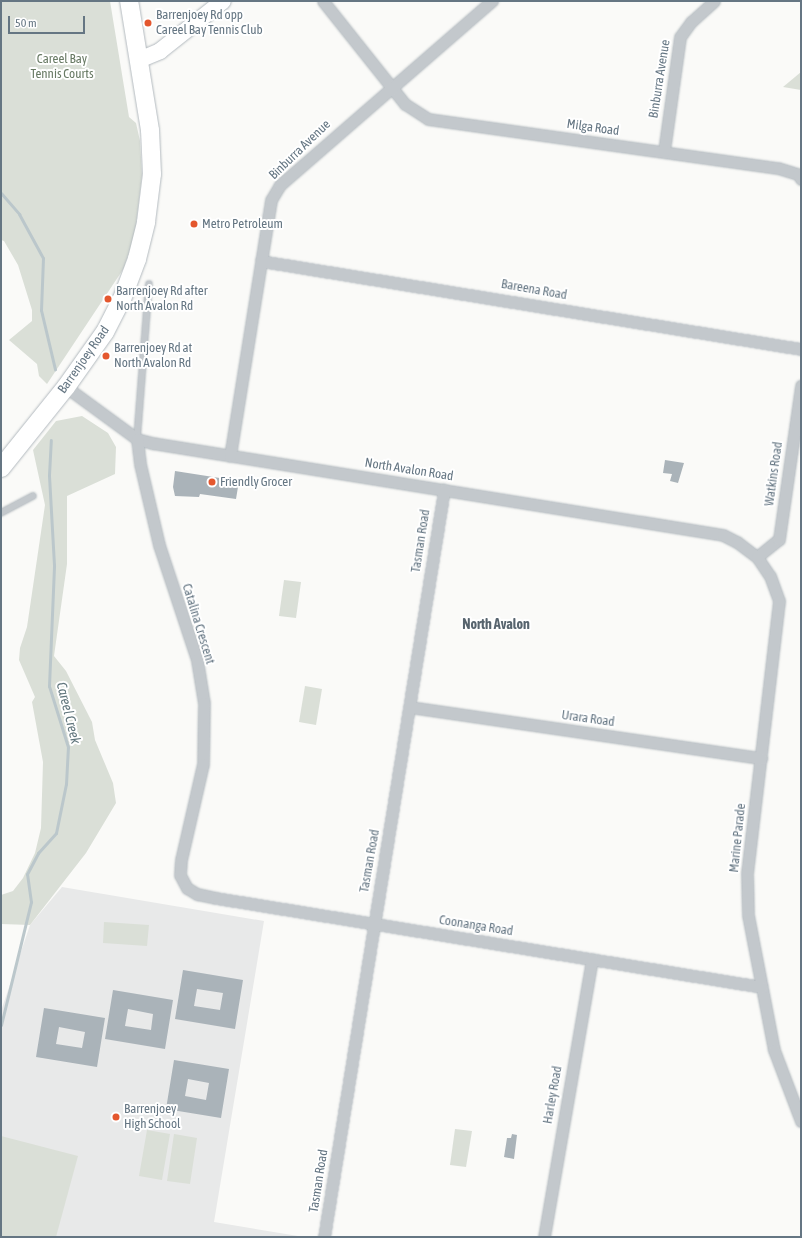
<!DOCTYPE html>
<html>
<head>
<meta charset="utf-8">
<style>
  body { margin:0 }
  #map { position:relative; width:802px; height:1238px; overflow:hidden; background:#fafaf8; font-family:"Asap Condensed",sans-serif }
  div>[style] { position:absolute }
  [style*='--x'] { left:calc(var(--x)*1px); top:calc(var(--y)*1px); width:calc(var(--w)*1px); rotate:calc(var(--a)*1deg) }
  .built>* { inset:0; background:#e8e9e9 }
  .green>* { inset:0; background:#dadfd7 }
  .stream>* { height:3px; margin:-1.5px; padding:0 1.5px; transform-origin:1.5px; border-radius:1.5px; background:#bbc7cb }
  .building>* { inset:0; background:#aab3b9 }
  .roads { filter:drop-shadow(0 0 1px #b3babf) drop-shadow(0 0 1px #b3babf) }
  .service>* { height:5.5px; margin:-2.75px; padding:0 2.75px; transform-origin:2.75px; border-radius:2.75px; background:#c3c8cc }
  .minor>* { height:11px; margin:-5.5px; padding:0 5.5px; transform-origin:5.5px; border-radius:5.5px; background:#c3c8cc }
  .secondary>* { height:16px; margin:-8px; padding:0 8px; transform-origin:8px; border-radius:8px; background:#fff }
  .primary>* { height:18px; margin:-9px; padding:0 9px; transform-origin:9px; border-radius:9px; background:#fff }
  .dots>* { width:11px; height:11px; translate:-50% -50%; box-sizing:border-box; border:2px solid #fff; border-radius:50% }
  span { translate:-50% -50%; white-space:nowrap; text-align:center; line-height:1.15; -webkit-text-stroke:4px #fff; paint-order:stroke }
  .poi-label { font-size:13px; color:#657683 }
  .left { translate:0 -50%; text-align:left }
  .park-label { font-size:13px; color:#687a64 }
  .street-label { font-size:13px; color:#657683 }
  .neighbourhood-label { font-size:14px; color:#57646e; font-weight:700 }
  .water-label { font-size:14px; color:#60757c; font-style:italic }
  .frame { position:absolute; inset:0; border:2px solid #657683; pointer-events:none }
  .scale { position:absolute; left:8px; top:16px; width:77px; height:18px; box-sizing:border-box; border:2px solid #657683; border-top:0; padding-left:5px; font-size:12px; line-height:14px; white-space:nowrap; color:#657683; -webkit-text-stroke:3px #fff; paint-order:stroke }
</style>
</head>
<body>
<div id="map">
  <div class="built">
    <i style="clip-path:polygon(62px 887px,264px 921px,214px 1222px,304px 1237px,1px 1237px,1px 1011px,30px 925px)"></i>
  </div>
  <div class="green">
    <i style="clip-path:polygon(1px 1px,110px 1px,129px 117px,136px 123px,140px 141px,142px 175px,135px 234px,124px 268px,47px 384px,39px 376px,37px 364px,9px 340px,32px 321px,32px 310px,18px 265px,4px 241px,1px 240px)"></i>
    <i style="clip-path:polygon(801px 72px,801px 90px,783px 87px)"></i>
    <i style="clip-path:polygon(82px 416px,108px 433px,116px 447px,115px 474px,67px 496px,67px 564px,54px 656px,66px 671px,92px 722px,95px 740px,113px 783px,116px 803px,86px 853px,30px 925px,1px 924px,1px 895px,13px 891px,23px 878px,35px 853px,41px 828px,43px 762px,32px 702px,35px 697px,19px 660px,20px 648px,27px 627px,45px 505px,33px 450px,56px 421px)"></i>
    <i style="clip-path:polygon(284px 580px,301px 582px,296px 618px,279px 616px)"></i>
    <i style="clip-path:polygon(305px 686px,322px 689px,316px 725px,299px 722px)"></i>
    <i style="clip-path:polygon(104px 922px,149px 925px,147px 946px,103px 943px)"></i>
    <i style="clip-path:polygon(455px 1129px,472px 1131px,466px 1167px,450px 1165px)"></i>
    <i style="clip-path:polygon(147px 1130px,170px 1134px,162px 1180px,139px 1176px)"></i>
    <i style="clip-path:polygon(174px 1134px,197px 1138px,190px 1184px,167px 1181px)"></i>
    <i style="clip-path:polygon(1px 1136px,78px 1156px,56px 1237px,1px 1237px)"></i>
  </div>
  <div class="stream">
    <i style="--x:1;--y:193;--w:28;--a:49"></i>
    <i style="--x:19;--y:214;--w:50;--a:61.4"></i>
    <i style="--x:43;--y:258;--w:52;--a:92.2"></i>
    <i style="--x:41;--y:310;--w:61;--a:76.7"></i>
    <i style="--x:1;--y:1025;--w:127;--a:-76.3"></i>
    <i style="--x:31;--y:902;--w:28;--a:-98"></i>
    <i style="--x:27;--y:874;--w:24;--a:-62"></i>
    <i style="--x:38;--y:853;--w:27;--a:-48"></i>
    <i style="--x:56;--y:833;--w:50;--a:-78.5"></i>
    <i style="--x:66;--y:784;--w:37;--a:-87"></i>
    <i style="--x:68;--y:747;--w:64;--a:-107.3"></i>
    <i style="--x:49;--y:686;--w:121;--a:-87.6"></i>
    <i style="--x:54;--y:565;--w:90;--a:-93.2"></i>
    <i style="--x:49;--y:475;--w:35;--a:-87"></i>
  </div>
  <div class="building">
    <i style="clip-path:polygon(665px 460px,684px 463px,678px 483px,670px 481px,672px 474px,663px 473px)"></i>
    <i style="clip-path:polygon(175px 471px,239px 481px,236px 499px,200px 494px,199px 497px,175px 496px,173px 487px)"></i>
    <i style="clip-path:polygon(evenodd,183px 970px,243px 980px,235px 1029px,175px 1019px,183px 970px,197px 989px,223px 993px,220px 1010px,194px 1006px,197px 989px)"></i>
    <i style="clip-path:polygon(evenodd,113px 990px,173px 1000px,165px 1049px,105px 1039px,113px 990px,128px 1009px,153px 1014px,151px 1030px,125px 1026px,128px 1009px)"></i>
    <i style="clip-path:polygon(evenodd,44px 1008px,105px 1018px,97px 1067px,36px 1057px,44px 1008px,59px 1027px,85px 1032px,82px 1048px,56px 1044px,59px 1027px)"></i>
    <i style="clip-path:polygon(evenodd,174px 1060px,229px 1069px,221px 1118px,166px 1109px,174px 1060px,188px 1079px,209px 1083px,206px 1100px,185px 1096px,188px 1079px)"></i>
    <i style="clip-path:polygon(512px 1134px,517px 1135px,514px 1159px,504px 1157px,507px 1138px,511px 1138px)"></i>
  </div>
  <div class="roads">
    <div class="service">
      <i style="--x:137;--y:439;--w:155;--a:-85.6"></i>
      <i style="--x:1;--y:513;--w:36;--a:-28"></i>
    </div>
    <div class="minor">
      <i style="--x:323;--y:1;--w:132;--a:51.5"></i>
      <i style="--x:405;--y:104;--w:27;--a:33"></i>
      <i style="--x:428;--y:119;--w:353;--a:8"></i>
      <i style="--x:778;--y:168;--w:21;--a:17"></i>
      <i style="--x:798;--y:174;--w:6;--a:59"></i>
      <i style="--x:664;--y:151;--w:115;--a:-82"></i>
      <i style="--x:680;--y:37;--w:19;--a:-54"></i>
      <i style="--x:691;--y:22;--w:31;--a:-42"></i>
      <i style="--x:261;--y:261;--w:547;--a:9.26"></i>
      <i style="--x:66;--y:387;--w:88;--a:36.2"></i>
      <i style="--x:137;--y:439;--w:16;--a:15"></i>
      <i style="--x:152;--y:443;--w:578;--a:9.15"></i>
      <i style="--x:723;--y:535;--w:16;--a:27"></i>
      <i style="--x:737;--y:542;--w:25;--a:37"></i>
      <i style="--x:757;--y:557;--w:23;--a:56"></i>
      <i style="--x:770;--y:576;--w:27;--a:70"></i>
      <i style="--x:779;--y:601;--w:274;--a:96.7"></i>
      <i style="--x:747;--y:873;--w:42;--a:88.6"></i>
      <i style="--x:748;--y:915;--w:137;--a:79.1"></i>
      <i style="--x:774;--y:1050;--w:76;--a:69.2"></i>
      <i style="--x:137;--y:439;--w:25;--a:83"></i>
      <i style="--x:140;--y:464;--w:83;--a:76.8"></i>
      <i style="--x:159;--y:545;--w:121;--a:71.7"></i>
      <i style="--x:197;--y:660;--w:44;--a:80.8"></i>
      <i style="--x:204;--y:703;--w:61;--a:90.9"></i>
      <i style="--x:203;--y:764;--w:98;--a:102.9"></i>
      <i style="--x:181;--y:860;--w:15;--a:94"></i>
      <i style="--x:180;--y:875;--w:15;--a:62"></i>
      <i style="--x:187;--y:888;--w:12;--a:31"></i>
      <i style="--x:197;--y:894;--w:19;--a:12"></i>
      <i style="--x:216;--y:898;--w:553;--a:9.26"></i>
      <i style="--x:230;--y:456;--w:259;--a:-80.9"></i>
      <i style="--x:271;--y:200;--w:17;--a:-59"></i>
      <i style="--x:280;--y:185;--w:281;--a:-41"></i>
      <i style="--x:757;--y:557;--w:28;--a:-39"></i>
      <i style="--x:779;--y:539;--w:155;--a:-81.8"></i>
      <i style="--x:410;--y:707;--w:355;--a:8.3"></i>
      <i style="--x:324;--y:1237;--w:757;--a:-80.87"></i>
      <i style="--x:544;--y:1237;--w:282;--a:-80.2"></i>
    </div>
    <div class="secondary">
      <i style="--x:139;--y:60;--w:23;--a:-23"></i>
      <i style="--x:160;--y:51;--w:80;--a:-38.4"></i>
    </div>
    <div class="primary">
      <i style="--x:1;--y:468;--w:104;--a:-51.3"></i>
      <i style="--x:66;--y:387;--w:67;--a:-54.7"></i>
      <i style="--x:105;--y:332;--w:37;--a:-63"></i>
      <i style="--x:122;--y:299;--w:43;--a:-69.4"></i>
      <i style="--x:137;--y:259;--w:38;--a:-76"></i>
      <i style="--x:146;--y:222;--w:48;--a:-82.9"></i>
      <i style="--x:152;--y:174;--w:44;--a:-92.6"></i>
      <i style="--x:150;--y:130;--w:131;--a:-99.2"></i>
    </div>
  </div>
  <div class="dots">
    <i style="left:148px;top:23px;background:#e4572e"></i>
    <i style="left:194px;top:224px;background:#e4572e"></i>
    <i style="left:108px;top:299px;background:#e4572e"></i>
    <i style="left:106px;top:356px;background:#e4572e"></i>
    <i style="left:212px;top:482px;background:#e4572e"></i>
    <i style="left:116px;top:1117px;background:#e4572e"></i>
  </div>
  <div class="poi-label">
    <span class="left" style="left:156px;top:23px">Barrenjoey Rd opp<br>Careel Bay Tennis Club</span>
    <span class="left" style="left:202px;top:224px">Metro Petroleum</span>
    <span class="left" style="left:116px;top:299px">Barrenjoey Rd after<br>North Avalon Rd</span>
    <span class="left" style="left:114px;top:356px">Barrenjoey Rd at<br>North Avalon Rd</span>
    <span class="left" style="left:220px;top:482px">Friendly Grocer</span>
    <span class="left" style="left:124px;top:1117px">Barrenjoey<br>High School</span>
  </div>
  <div class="park-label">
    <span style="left:62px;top:67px">Careel Bay<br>Tennis Courts</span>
  </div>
  <div class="street-label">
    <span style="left:660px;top:79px;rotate:-81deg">Binburra Avenue</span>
    <span style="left:593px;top:128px;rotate:8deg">Milga Road</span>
    <span style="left:300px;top:150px;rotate:-44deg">Binburra Avenue</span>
    <span style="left:534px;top:290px;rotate:10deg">Bareena Road</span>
    <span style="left:84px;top:360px;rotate:-55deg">Barrenjoey Road</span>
    <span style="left:409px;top:470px;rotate:9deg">North Avalon Road</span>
    <span style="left:774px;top:474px;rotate:-82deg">Watkins Road</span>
    <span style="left:421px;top:541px;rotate:-81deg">Tasman Road</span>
    <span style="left:198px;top:624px;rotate:73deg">Catalina Crescent</span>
    <span style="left:588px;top:719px;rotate:8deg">Urara Road</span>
    <span style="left:738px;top:838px;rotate:-84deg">Marine Parade</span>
    <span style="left:370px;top:861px;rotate:-80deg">Tasman Road</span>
    <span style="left:476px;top:926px;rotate:9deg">Coonanga Road</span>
    <span style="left:553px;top:1095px;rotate:-80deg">Harley Road</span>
    <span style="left:319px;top:1181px;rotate:-81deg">Tasman Road</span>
  </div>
  <div class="neighbourhood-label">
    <span style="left:496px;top:624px">North Avalon</span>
  </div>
  <div class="water-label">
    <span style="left:69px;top:713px;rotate:76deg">Careel Creek</span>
  </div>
  <div class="frame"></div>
  <div class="scale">50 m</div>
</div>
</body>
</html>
